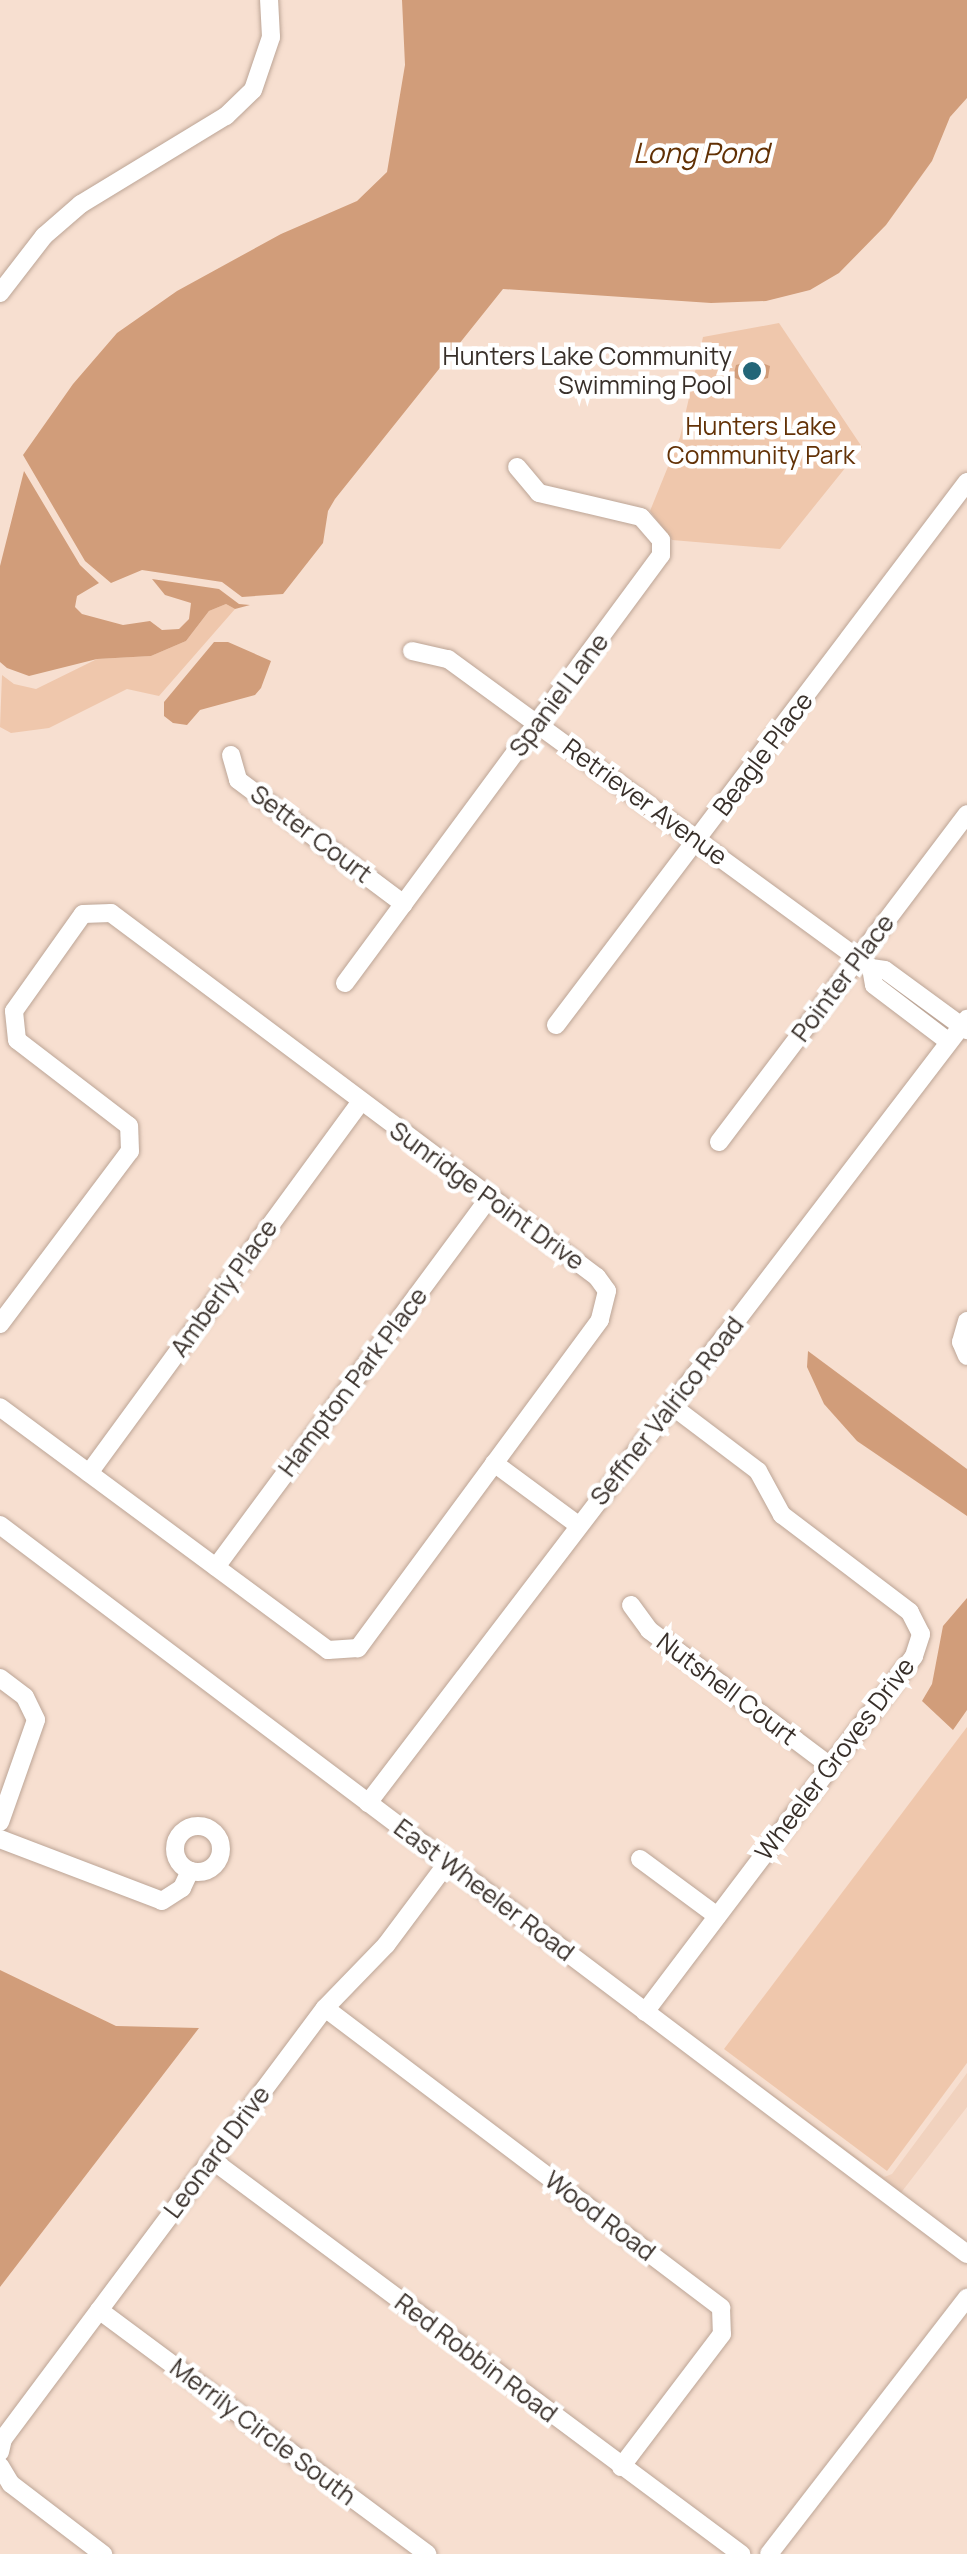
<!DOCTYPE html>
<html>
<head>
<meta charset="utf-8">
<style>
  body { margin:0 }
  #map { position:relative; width:967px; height:2554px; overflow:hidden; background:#f7dfd0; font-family:Manrope,sans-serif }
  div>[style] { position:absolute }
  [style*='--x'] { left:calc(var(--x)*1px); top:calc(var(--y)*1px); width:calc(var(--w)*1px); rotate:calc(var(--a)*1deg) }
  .built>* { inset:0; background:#f1d2be }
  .green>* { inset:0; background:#efc7ac }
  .water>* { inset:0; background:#d19d7a }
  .roads { filter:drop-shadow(0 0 2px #bca596) drop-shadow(0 0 2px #bca596) }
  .minor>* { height:18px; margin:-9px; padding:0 9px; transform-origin:9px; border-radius:9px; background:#fff }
  .minor>.ring { margin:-9px; padding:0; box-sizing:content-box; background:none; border:18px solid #fff; border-radius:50% }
  .dots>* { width:28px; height:28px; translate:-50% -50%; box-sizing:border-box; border:5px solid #fff; border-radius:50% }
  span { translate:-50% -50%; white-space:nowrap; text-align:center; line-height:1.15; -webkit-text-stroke:9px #fff; paint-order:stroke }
  .poi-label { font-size:25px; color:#382f29 }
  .right { translate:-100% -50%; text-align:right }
  .park-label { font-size:25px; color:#633207 }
  .street-label { font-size:25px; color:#382f29 }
  .water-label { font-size:28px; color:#613004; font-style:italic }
</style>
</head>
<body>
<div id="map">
  <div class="built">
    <i style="clip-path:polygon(725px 2059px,884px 2177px,892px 2174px,967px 2073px,967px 2107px,900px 2194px)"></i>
  </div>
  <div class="green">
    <i style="clip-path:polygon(779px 323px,862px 447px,780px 549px,672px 540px,650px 511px,680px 437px,703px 337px)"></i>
    <i style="clip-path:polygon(226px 604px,235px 609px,159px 696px,127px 689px,49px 728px,11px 733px,0 727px,2px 675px,14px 684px,36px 689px,97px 659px,151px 656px,186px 641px,209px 611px)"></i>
    <i style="clip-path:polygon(967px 1727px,967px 2063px,887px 2171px,724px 2049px)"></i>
  </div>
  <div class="water">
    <i style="clip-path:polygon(402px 0,967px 0,967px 98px,950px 117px,932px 161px,886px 225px,839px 273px,810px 290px,766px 301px,711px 303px,503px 289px,335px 499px,328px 511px,323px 543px,283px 594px,242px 597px,222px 582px,142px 570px,111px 583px,85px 561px,23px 455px,73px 384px,117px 333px,177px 291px,281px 234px,357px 201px,387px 172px,405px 65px)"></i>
    <i style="clip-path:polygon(754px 360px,770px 366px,768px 378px,747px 383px,733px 377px,736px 365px)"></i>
    <i style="clip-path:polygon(24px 471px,80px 565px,99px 583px,77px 596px,75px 607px,82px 614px,123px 625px,150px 621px,162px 630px,179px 629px,189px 619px,191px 603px,165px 595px,152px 579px,219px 589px,239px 604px,250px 605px,235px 609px,226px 604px,209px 611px,186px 641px,151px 656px,97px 659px,29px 676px,7px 668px,0 662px,0 566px)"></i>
    <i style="clip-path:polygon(214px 642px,228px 642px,271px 661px,261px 688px,255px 695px,200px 710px,187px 725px,173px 723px,164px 716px,164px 702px)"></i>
    <i style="clip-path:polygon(808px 1351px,967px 1469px,967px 1516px,857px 1441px,824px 1404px,807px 1367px)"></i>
    <i style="clip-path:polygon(967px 1598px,967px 1710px,953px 1730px,922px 1701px,932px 1684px,943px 1626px)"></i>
    <i style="clip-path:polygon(0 1970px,116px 2026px,199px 2028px,0 2287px)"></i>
  </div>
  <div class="roads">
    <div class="minor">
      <i style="--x:0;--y:293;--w:72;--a:-52.3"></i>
      <i style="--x:44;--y:236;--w:49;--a:-40.9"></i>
      <i style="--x:81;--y:204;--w:170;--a:-31.3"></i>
      <i style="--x:226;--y:116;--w:37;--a:-44"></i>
      <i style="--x:253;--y:90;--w:56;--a:-71.2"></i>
      <i style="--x:271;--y:37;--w:37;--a:-93"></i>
      <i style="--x:412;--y:651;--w:37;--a:13"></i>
      <i style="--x:448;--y:659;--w:524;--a:36.15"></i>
      <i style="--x:871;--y:968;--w:14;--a:8"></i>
      <i style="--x:885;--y:970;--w:102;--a:36.2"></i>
      <i style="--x:231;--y:755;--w:26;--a:74"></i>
      <i style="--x:238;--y:780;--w:207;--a:36.8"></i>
      <i style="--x:871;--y:968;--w:17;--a:80"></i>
      <i style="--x:874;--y:985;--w:94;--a:37.2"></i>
      <i style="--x:345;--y:983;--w:532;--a:-53.56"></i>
      <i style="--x:661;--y:555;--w:15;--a:-90"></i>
      <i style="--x:661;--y:540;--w:30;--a:-131"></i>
      <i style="--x:641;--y:517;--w:105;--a:-166.8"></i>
      <i style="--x:539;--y:493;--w:34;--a:-130"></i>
      <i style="--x:556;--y:1025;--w:681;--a:-52.88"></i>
      <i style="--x:719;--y:1142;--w:411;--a:-52.9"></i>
      <i style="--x:967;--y:1321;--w:22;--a:106"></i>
      <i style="--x:961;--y:1342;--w:15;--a:67"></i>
      <i style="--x:0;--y:1324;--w:216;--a:-53.1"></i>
      <i style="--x:130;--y:1151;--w:25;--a:-92"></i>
      <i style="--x:129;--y:1126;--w:141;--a:-142.5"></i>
      <i style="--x:17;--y:1040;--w:29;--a:-96"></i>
      <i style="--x:14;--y:1011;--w:119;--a:-54.6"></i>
      <i style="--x:83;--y:914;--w:28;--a:-2"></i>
      <i style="--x:111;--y:913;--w:607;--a:36.83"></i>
      <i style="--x:597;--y:1277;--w:17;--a:54"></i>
      <i style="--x:607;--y:1291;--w:30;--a:104"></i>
      <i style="--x:600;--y:1320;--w:408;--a:126.4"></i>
      <i style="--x:358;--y:1648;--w:30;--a:176"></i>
      <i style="--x:328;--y:1650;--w:408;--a:-143.5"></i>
      <i style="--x:494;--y:1463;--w:104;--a:36.4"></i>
      <i style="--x:89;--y:1473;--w:459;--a:-53.8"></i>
      <i style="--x:0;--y:1525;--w:1211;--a:37.01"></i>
      <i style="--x:216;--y:1567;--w:460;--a:-53.5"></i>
      <i style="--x:631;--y:1605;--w:31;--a:54"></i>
      <i style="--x:649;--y:1630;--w:226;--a:36.9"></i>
      <i style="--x:0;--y:1678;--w:31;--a:37"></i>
      <i style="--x:25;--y:1697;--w:25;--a:64"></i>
      <i style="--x:36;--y:1720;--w:108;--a:109.4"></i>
      <i style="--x:368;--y:1803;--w:987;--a:-52.62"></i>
      <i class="ring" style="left:175px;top:1826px;width:28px;height:28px"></i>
      <i style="--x:0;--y:1839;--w:173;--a:20.9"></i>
      <i style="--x:162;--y:1901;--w:24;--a:-33"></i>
      <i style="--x:182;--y:1888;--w:19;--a:-65"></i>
      <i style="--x:640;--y:1859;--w:96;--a:36.5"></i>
      <i style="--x:325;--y:2008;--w:497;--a:37.1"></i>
      <i style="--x:721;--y:2308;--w:26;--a:88"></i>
      <i style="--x:722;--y:2334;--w:167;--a:127.2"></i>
      <i style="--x:645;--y:2012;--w:446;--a:-52.9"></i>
      <i style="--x:914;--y:1656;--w:23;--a:-72"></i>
      <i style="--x:921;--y:1634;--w:25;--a:-117"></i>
      <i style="--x:910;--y:1612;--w:161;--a:-142.8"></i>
      <i style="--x:782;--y:1515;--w:50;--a:-118.6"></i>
      <i style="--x:758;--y:1471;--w:108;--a:-142.9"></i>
      <i style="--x:212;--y:2160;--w:660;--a:36.68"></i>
      <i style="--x:99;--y:2310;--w:409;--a:36.6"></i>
      <i style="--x:0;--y:2452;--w:13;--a:-77"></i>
      <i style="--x:3;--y:2439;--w:538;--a:-53.24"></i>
      <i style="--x:325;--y:2008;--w:88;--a:-45.9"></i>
      <i style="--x:386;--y:1945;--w:104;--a:-53.2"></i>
      <i style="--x:0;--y:2466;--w:21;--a:59"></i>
      <i style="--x:11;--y:2484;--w:116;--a:37.3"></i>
      <i style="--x:769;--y:2554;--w:324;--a:-52.3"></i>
    </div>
  </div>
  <div class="dots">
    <i style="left:752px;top:371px;background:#236678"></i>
  </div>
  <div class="poi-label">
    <span class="right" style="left:732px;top:371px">Hunters Lake Community<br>Swimming Pool</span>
  </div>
  <div class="park-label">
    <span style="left:761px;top:441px">Hunters Lake<br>Community Park</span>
  </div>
  <div class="street-label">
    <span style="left:559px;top:695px;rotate:-53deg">Spaniel Lane</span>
    <span style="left:763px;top:754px;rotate:-53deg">Beagle Place</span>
    <span style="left:645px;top:802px;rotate:36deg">Retriever Avenue</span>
    <span style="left:311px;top:834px;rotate:37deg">Setter Court</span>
    <span style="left:843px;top:978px;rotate:-53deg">Pointer Place</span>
    <span style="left:487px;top:1196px;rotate:36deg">Sunridge Point Drive</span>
    <span style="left:224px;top:1288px;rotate:-54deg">Amberly Place</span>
    <span style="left:353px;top:1382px;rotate:-53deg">Hampton Park Place</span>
    <span style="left:667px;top:1411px;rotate:-52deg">Seffner Valrico Road</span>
    <span style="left:727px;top:1689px;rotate:37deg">Nutshell Court</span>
    <span style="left:835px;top:1759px;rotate:-53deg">Wheeler Groves Drive</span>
    <span style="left:484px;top:1890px;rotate:37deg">East Wheeler Road</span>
    <span style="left:217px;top:2152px;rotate:-53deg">Leonard Drive</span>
    <span style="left:600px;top:2216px;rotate:37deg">Wood Road</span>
    <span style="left:476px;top:2358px;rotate:37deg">Red Robbin Road</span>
    <span style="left:263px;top:2432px;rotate:37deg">Merrily Circle South</span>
  </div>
  <div class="water-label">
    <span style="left:701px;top:152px">Long Pond</span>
  </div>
</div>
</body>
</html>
